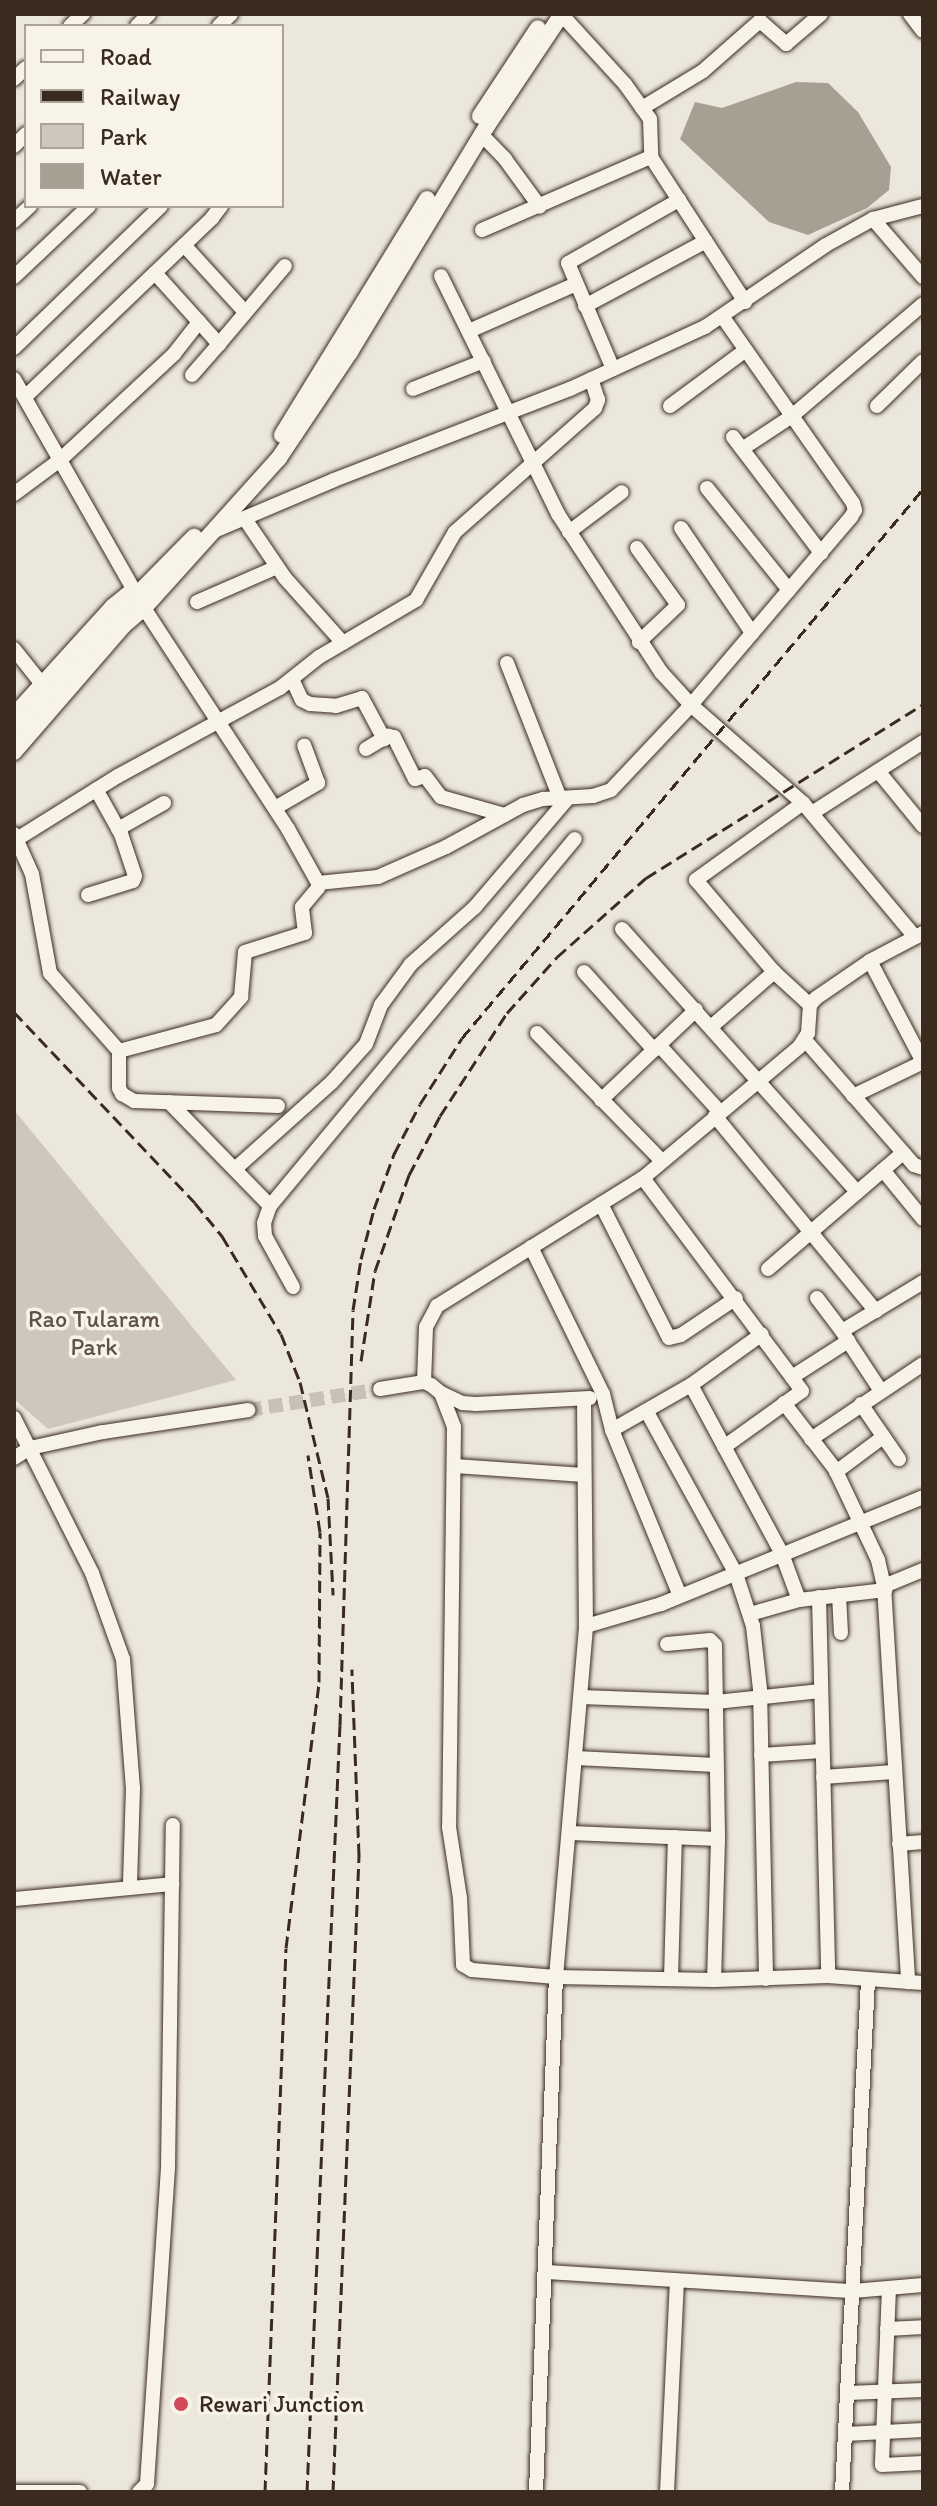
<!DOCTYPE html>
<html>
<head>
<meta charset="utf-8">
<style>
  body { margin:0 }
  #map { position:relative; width:937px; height:2506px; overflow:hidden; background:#ece7dc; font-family:Itim,sans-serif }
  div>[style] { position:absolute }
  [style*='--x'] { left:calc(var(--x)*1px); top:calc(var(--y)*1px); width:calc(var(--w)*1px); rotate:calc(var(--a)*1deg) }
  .green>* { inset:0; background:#cec8bc }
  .water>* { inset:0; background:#a89f93 }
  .minor-tunnel>* { height:14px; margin-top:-7px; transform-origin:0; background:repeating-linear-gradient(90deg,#c9c1b6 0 14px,transparent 0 21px) }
  .roads { filter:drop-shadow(0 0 2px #3b2a1e) drop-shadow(0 0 2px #3b2a1e) }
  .minor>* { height:14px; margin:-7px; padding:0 7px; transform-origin:7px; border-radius:7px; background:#f7f3e8 }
  .major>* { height:16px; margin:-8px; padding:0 8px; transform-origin:8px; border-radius:8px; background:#f7f3e8 }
  .rail>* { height:3px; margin-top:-1.5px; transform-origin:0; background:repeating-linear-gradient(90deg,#3b2a1e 0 12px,transparent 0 18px) }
  .dots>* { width:22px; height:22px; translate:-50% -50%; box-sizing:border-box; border:4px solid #f7f3e8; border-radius:50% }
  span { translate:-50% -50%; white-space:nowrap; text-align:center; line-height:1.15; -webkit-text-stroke:7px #f7f3e8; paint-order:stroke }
  .park-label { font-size:24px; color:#605246 }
  .poi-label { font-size:24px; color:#3b2a1e }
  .left { translate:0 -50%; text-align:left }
  .frame { position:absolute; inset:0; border:16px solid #3b2a1e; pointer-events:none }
  .legend { position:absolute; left:24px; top:24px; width:260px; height:184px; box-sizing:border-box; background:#f7f3e8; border:2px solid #aca397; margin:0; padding:10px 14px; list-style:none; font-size:24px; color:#3b2a1e }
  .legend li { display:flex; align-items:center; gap:16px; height:40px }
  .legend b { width:40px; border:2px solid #aca397 }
</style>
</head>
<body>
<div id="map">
  <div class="green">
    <i style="clip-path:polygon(14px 1110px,236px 1380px,48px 1429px,14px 1399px)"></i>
  </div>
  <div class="water">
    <i style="clip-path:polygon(796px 82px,828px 83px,858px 112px,891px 167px,889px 190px,867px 208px,808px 235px,769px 222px,680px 139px,695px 102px,722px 108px)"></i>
  </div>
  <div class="minor-tunnel">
    <i style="--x:248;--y:1410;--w:134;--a:-9"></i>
  </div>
  <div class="roads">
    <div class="minor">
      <i style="--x:561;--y:14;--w:95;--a:47.6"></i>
      <i style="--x:625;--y:84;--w:43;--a:54.5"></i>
      <i style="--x:650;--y:119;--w:38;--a:88"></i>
      <i style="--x:651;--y:157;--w:173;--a:57"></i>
      <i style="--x:910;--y:14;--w:21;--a:53"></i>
      <i style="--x:70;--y:26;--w:18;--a:-43"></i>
      <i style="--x:137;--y:26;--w:17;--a:-45"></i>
      <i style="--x:219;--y:26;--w:17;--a:-45"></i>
      <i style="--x:14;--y:79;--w:16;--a:-43"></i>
      <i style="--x:642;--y:108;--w:71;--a:-31.2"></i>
      <i style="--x:703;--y:71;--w:76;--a:-41.3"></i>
      <i style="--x:760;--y:21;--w:35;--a:41"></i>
      <i style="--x:786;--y:44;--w:46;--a:-40.6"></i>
      <i style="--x:481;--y:134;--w:35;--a:46"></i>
      <i style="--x:505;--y:159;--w:59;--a:53.9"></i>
      <i style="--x:14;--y:146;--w:17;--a:-45"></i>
      <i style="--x:873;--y:219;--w:77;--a:49.2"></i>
      <i style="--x:14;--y:221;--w:22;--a:-43"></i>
      <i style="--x:482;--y:230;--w:184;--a:-23.4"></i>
      <i style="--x:184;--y:245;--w:91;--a:47.7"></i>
      <i style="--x:155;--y:273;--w:96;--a:48"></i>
      <i style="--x:219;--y:344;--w:102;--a:-49.8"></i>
      <i style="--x:441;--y:276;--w:265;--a:63.8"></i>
      <i style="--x:558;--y:514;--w:189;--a:56.9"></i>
      <i style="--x:661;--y:672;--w:45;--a:47.7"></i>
      <i style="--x:691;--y:705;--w:149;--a:41.2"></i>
      <i style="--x:803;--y:803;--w:175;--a:50.1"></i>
      <i style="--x:14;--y:277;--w:103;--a:-43.4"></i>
      <i style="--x:585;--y:306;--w:137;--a:-28.2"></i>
      <i style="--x:469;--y:331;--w:117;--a:-23.7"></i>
      <i style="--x:14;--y:348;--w:204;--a:-44"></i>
      <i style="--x:613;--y:369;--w:115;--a:-113"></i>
      <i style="--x:568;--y:263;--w:128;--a:-29.6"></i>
      <i style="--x:192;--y:375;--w:41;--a:-48.9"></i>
      <i style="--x:14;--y:379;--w:263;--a:60.4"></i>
      <i style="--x:144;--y:608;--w:264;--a:56.9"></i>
      <i style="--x:288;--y:829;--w:62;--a:60.9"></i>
      <i style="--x:413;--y:389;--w:76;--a:-21.5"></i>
      <i style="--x:25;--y:397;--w:259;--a:-43.7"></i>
      <i style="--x:212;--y:218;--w:15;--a:-53"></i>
      <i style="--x:670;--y:406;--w:94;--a:-36.4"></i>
      <i style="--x:877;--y:406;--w:64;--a:-44.4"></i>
      <i style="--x:733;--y:437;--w:146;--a:52.8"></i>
      <i style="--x:742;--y:449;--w:60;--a:-33.4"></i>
      <i style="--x:792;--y:416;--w:172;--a:-40.5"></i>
      <i style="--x:707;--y:488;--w:131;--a:51.2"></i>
      <i style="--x:14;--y:494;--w:57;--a:-36.5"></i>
      <i style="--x:60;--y:460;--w:156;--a:-42.9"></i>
      <i style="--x:174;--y:354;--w:41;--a:-52"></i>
      <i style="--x:245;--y:519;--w:71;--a:55.9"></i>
      <i style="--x:285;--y:578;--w:87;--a:48.3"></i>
      <i style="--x:681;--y:528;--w:127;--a:55.9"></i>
      <i style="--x:214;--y:531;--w:130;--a:-23"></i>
      <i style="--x:334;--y:480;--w:253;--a:-21.1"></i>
      <i style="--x:570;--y:389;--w:149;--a:-24.7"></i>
      <i style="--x:705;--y:327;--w:146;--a:-34.1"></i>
      <i style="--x:826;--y:245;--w:54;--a:-29"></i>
      <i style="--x:873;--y:219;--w:52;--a:-14.6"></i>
      <i style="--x:569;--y:532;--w:66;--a:-37"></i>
      <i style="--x:637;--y:548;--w:70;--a:54.3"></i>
      <i style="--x:678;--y:605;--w:54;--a:136.5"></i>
      <i style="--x:197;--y:602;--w:87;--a:-23.6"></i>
      <i style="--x:14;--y:649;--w:43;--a:51.5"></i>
      <i style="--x:507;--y:663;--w:145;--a:68.6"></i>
      <i style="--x:292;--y:679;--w:23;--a:65"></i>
      <i style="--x:302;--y:700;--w:9;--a:27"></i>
      <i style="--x:310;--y:704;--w:26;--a:4"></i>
      <i style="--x:336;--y:706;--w:27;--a:-17"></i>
      <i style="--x:362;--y:698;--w:47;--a:61.8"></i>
      <i style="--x:14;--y:714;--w:146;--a:-47.8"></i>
      <i style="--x:112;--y:606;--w:27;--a:-39"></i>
      <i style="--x:366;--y:749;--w:26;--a:-31"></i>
      <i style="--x:388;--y:736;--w:6;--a:9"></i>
      <i style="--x:394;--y:737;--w:47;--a:63.4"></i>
      <i style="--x:415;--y:779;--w:10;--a:-17"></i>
      <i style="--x:425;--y:776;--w:26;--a:53"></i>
      <i style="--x:441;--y:797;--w:66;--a:15.9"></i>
      <i style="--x:878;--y:771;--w:71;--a:50.7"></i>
      <i style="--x:803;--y:803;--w:132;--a:144.3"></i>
      <i style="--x:696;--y:880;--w:121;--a:49.7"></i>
      <i style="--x:774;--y:972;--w:49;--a:42.5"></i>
      <i style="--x:275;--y:808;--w:50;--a:-30.2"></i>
      <i style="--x:318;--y:783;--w:40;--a:-110.2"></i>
      <i style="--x:812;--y:813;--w:132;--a:-32.6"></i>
      <i style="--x:118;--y:829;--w:53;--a:-29.5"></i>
      <i style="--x:14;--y:834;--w:44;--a:65.8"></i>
      <i style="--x:32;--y:874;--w:101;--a:79.7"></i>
      <i style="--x:50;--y:973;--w:104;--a:48.5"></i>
      <i style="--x:119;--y:1051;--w:37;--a:90"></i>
      <i style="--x:119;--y:1088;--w:7;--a:63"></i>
      <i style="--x:122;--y:1094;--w:14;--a:30"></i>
      <i style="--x:134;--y:1101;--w:144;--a:2"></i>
      <i style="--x:17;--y:839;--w:119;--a:-32"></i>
      <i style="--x:118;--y:776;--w:184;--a:-28.5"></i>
      <i style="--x:280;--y:688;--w:50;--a:-38.5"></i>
      <i style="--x:319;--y:657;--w:113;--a:-30.4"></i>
      <i style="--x:416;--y:600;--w:78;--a:-60.2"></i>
      <i style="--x:455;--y:532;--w:187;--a:-41.5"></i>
      <i style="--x:595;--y:408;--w:9;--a:-69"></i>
      <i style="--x:598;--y:400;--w:22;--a:-108"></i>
      <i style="--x:318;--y:883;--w:60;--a:-5.7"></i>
      <i style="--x:378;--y:877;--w:74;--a:-23.8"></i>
      <i style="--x:446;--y:847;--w:88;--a:-28.6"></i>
      <i style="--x:523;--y:805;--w:21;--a:-17"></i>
      <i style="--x:543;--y:799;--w:50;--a:-3.4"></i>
      <i style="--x:593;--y:796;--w:19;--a:-18"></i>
      <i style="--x:611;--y:790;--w:117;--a:-46.7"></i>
      <i style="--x:691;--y:705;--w:247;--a:-49.6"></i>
      <i style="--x:851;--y:517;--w:8;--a:-60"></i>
      <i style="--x:855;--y:510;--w:7;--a:-106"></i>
      <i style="--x:853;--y:503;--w:228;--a:-125"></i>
      <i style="--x:88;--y:895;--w:47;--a:-17.3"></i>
      <i style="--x:133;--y:881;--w:5;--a:-68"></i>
      <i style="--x:135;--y:876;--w:44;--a:-108.4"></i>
      <i style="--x:121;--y:834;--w:51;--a:-119.1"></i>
      <i style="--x:622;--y:929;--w:353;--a:48.2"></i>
      <i style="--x:870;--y:961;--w:114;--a:62.3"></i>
      <i style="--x:584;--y:972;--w:105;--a:48.1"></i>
      <i style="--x:711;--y:1027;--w:84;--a:-41.1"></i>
      <i style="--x:537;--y:1033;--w:179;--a:45.7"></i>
      <i style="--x:805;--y:1040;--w:166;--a:48.9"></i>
      <i style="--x:914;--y:1165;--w:9;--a:18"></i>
      <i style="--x:659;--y:1045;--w:91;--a:47.7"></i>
      <i style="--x:119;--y:1051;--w:100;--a:-15"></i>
      <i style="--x:216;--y:1025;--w:38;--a:-48"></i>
      <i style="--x:241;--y:997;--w:45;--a:-84.9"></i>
      <i style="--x:245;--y:952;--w:63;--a:-17.6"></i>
      <i style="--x:305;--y:933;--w:26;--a:-97"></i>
      <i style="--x:302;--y:907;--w:25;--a:-50"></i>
      <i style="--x:318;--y:888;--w:5;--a:-90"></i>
      <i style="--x:853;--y:1096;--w:78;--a:-25.9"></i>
      <i style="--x:601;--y:1100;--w:131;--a:-43.5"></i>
      <i style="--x:169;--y:1102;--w:145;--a:45.8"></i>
      <i style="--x:715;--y:1116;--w:253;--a:50.5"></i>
      <i style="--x:235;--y:1169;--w:130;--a:-41.9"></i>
      <i style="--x:332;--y:1082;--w:51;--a:-48.2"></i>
      <i style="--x:366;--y:1044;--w:42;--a:-69"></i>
      <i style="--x:381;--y:1005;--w:51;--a:-53.8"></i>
      <i style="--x:411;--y:964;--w:86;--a:-41.7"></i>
      <i style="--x:475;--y:907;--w:143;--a:-49.5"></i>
      <i style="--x:883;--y:1170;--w:63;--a:50.8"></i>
      <i style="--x:643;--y:1178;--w:249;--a:53.2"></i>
      <i style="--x:601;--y:1204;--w:150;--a:63.1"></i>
      <i style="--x:669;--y:1338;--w:12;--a:-14"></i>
      <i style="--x:681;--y:1335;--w:66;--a:-33.9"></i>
      <i style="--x:531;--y:1247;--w:164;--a:63.9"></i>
      <i style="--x:603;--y:1394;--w:37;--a:76"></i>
      <i style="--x:612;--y:1430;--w:179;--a:67.7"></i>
      <i style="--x:768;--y:1269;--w:178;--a:-40.7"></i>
      <i style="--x:293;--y:1287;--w:58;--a:-118.8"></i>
      <i style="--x:265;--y:1236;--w:13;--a:-94"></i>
      <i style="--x:264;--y:1223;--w:18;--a:-71"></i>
      <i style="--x:270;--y:1206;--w:477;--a:-50.3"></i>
      <i style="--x:817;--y:1298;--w:41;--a:52.9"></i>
      <i style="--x:848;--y:1341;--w:60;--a:56.6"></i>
      <i style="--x:424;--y:1382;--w:55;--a:-87.9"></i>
      <i style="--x:426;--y:1327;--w:24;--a:-62"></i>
      <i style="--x:437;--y:1306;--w:243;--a:-31.9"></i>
      <i style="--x:643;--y:1178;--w:204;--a:-40"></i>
      <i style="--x:799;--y:1047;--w:17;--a:-57"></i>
      <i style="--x:808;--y:1033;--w:28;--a:-86"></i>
      <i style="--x:810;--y:1005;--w:9;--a:-49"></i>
      <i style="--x:816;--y:998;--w:65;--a:-34.4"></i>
      <i style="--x:870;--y:961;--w:60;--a:-27.8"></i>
      <i style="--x:691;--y:1385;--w:192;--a:61.7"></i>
      <i style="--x:782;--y:1554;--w:49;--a:69.7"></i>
      <i style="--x:380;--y:1389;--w:45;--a:-9"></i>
      <i style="--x:424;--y:1382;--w:8;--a:23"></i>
      <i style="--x:431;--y:1385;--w:13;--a:39"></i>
      <i style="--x:441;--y:1393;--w:36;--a:69"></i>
      <i style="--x:454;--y:1427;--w:400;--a:90.7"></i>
      <i style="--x:449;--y:1827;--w:72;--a:81.2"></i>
      <i style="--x:460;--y:1898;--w:67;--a:87.4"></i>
      <i style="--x:463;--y:1965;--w:10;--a:29"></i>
      <i style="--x:472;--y:1970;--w:84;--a:4.8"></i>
      <i style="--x:556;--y:1977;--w:158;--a:1.1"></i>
      <i style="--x:714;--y:1980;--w:114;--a:-2"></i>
      <i style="--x:828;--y:1976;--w:95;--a:4.2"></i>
      <i style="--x:441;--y:1393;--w:23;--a:25"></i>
      <i style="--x:462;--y:1403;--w:14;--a:4"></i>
      <i style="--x:476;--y:1404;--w:114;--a:-3"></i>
      <i style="--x:584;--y:1400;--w:226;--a:89.5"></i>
      <i style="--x:784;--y:1403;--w:83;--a:52.3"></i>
      <i style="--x:835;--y:1469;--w:101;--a:64.7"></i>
      <i style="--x:878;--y:1560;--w:27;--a:77"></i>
      <i style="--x:884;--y:1586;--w:397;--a:86.5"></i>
      <i style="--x:861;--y:1404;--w:67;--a:55.4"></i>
      <i style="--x:647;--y:1412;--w:185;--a:61.2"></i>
      <i style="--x:736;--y:1574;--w:55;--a:71.9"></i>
      <i style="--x:753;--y:1626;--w:63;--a:83.7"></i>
      <i style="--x:760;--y:1689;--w:290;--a:88.8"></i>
      <i style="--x:14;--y:1418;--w:174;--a:63.3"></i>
      <i style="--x:92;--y:1573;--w:91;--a:70.2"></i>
      <i style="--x:123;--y:1659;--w:129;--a:85.6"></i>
      <i style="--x:133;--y:1788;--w:98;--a:91.8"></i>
      <i style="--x:612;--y:1430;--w:91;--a:-29.7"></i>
      <i style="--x:691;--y:1385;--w:87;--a:-35.7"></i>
      <i style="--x:811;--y:1439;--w:135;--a:-33.8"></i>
      <i style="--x:724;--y:1447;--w:96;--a:-35.7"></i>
      <i style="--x:802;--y:1391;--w:17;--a:-126"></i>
      <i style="--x:792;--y:1377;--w:67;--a:-32.7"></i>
      <i style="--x:848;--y:1341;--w:12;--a:-121"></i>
      <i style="--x:842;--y:1331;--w:95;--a:-31.2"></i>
      <i style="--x:14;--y:1458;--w:19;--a:-32"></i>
      <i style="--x:30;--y:1448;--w:75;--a:-12.4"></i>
      <i style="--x:103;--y:1432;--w:147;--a:-8.6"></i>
      <i style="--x:455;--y:1466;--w:129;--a:4"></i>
      <i style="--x:836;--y:1472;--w:59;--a:-36.7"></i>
      <i style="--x:884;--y:1586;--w:42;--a:-22.3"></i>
      <i style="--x:839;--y:1595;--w:38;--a:87"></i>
      <i style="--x:819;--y:1597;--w:379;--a:88.6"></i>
      <i style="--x:750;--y:1614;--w:51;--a:-15.9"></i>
      <i style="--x:799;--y:1600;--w:87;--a:-6.6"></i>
      <i style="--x:667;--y:1644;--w:43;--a:-5.3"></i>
      <i style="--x:710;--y:1640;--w:7;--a:45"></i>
      <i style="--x:715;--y:1645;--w:194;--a:89.1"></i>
      <i style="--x:718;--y:1839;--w:141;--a:91.6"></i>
      <i style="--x:581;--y:1697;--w:135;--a:2.1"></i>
      <i style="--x:716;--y:1702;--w:105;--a:-6"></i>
      <i style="--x:761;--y:1755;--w:61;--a:-3.8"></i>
      <i style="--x:576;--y:1758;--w:140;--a:2.9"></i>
      <i style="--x:823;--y:1777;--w:71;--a:-4"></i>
      <i style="--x:570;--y:1833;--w:148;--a:2.3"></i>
      <i style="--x:899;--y:1844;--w:24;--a:-5"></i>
      <i style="--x:14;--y:1899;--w:159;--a:-5.4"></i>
      <i style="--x:671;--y:1978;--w:141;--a:-88.4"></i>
      <i style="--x:547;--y:2272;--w:307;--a:3.6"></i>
      <i style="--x:853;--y:2291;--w:70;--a:-4.9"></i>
      <i style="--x:889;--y:2288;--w:177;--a:92.3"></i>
      <i style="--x:882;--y:2465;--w:41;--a:-2.8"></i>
      <i style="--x:887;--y:2329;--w:36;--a:-3"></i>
      <i style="--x:848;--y:2393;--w:75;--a:-2.3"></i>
      <i style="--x:846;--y:2434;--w:77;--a:-3"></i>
      <i style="--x:14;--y:2492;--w:66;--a:0"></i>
      <i style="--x:139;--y:2492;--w:11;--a:-45"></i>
      <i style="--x:147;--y:2484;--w:316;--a:-86.2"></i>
      <i style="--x:168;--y:2169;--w:344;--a:-89.2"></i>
      <i style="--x:536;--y:2492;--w:515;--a:-87.78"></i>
      <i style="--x:556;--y:1977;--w:352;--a:-85.1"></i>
      <i style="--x:586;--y:1626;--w:78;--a:-16.3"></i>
      <i style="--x:661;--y:1604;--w:283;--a:-22.2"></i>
      <i style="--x:667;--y:2492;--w:211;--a:-87.3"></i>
      <i style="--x:842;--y:2492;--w:513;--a:-87.09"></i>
    </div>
    <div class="major">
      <i style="--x:480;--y:116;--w:105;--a:-56.6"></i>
      <i style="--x:282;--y:435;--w:277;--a:-58.4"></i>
      <i style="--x:14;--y:732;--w:156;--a:-48.6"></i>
      <i style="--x:117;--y:615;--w:110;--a:-45.4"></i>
      <i style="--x:14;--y:752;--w:167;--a:-49.1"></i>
      <i style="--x:123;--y:626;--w:28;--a:-41"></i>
      <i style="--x:144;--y:608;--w:202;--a:-48"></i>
      <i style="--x:279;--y:458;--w:128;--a:-56.2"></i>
      <i style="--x:350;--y:352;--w:264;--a:-58.8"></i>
      <i style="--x:487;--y:126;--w:135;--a:-56.2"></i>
    </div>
  </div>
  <div class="rail">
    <i style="--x:14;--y:1012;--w:263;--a:46.5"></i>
    <i style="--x:195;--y:1203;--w:43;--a:50.7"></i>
    <i style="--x:222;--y:1236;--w:114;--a:59"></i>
    <i style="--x:281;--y:1334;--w:52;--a:68.4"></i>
    <i style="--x:300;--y:1382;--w:119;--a:76.4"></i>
    <i style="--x:328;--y:1498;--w:97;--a:87"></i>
    <i style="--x:361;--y:1361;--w:91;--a:-81.2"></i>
    <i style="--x:375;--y:1271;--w:102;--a:-70.5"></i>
    <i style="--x:409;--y:1175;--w:67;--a:-62.3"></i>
    <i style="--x:440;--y:1116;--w:123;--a:-57"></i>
    <i style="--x:507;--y:1013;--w:75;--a:-48.2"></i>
    <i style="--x:557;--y:957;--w:119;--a:-41.6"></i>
    <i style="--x:646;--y:878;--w:327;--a:-32.1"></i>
    <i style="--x:265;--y:2492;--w:544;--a:-87.79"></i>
    <i style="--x:286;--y:1948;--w:268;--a:-82.9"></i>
    <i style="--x:319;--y:1682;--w:150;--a:-89.6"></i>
    <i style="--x:320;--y:1532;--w:78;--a:-98.9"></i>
    <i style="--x:307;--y:2492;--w:768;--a:-87.54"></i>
    <i style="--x:340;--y:1725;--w:415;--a:-88.2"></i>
    <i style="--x:353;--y:1310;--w:52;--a:-81.1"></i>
    <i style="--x:361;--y:1259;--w:52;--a:-75.4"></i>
    <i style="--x:374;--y:1209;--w:59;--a:-70"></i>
    <i style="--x:394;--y:1154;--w:56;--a:-62.5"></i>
    <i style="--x:420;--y:1104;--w:78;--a:-57.5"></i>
    <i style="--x:462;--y:1038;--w:717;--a:-49.98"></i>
    <i style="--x:333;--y:2492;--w:638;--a:-87.66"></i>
    <i style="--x:359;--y:1855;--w:186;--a:-92.2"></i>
  </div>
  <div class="dots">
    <i style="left:181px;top:2404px;background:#d1495b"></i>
  </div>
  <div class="park-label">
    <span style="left:94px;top:1333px">Rao Tularam<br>Park</span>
  </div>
  <div class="poi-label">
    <span class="left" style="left:199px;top:2404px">Rewari Junction</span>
  </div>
  <div class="frame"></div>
  <ul class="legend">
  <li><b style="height:10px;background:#f7f3e8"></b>Road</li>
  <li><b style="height:10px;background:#3b2a1e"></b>Railway</li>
  <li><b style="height:22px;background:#cec8bc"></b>Park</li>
  <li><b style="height:22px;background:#a89f93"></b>Water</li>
  </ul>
</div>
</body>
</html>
